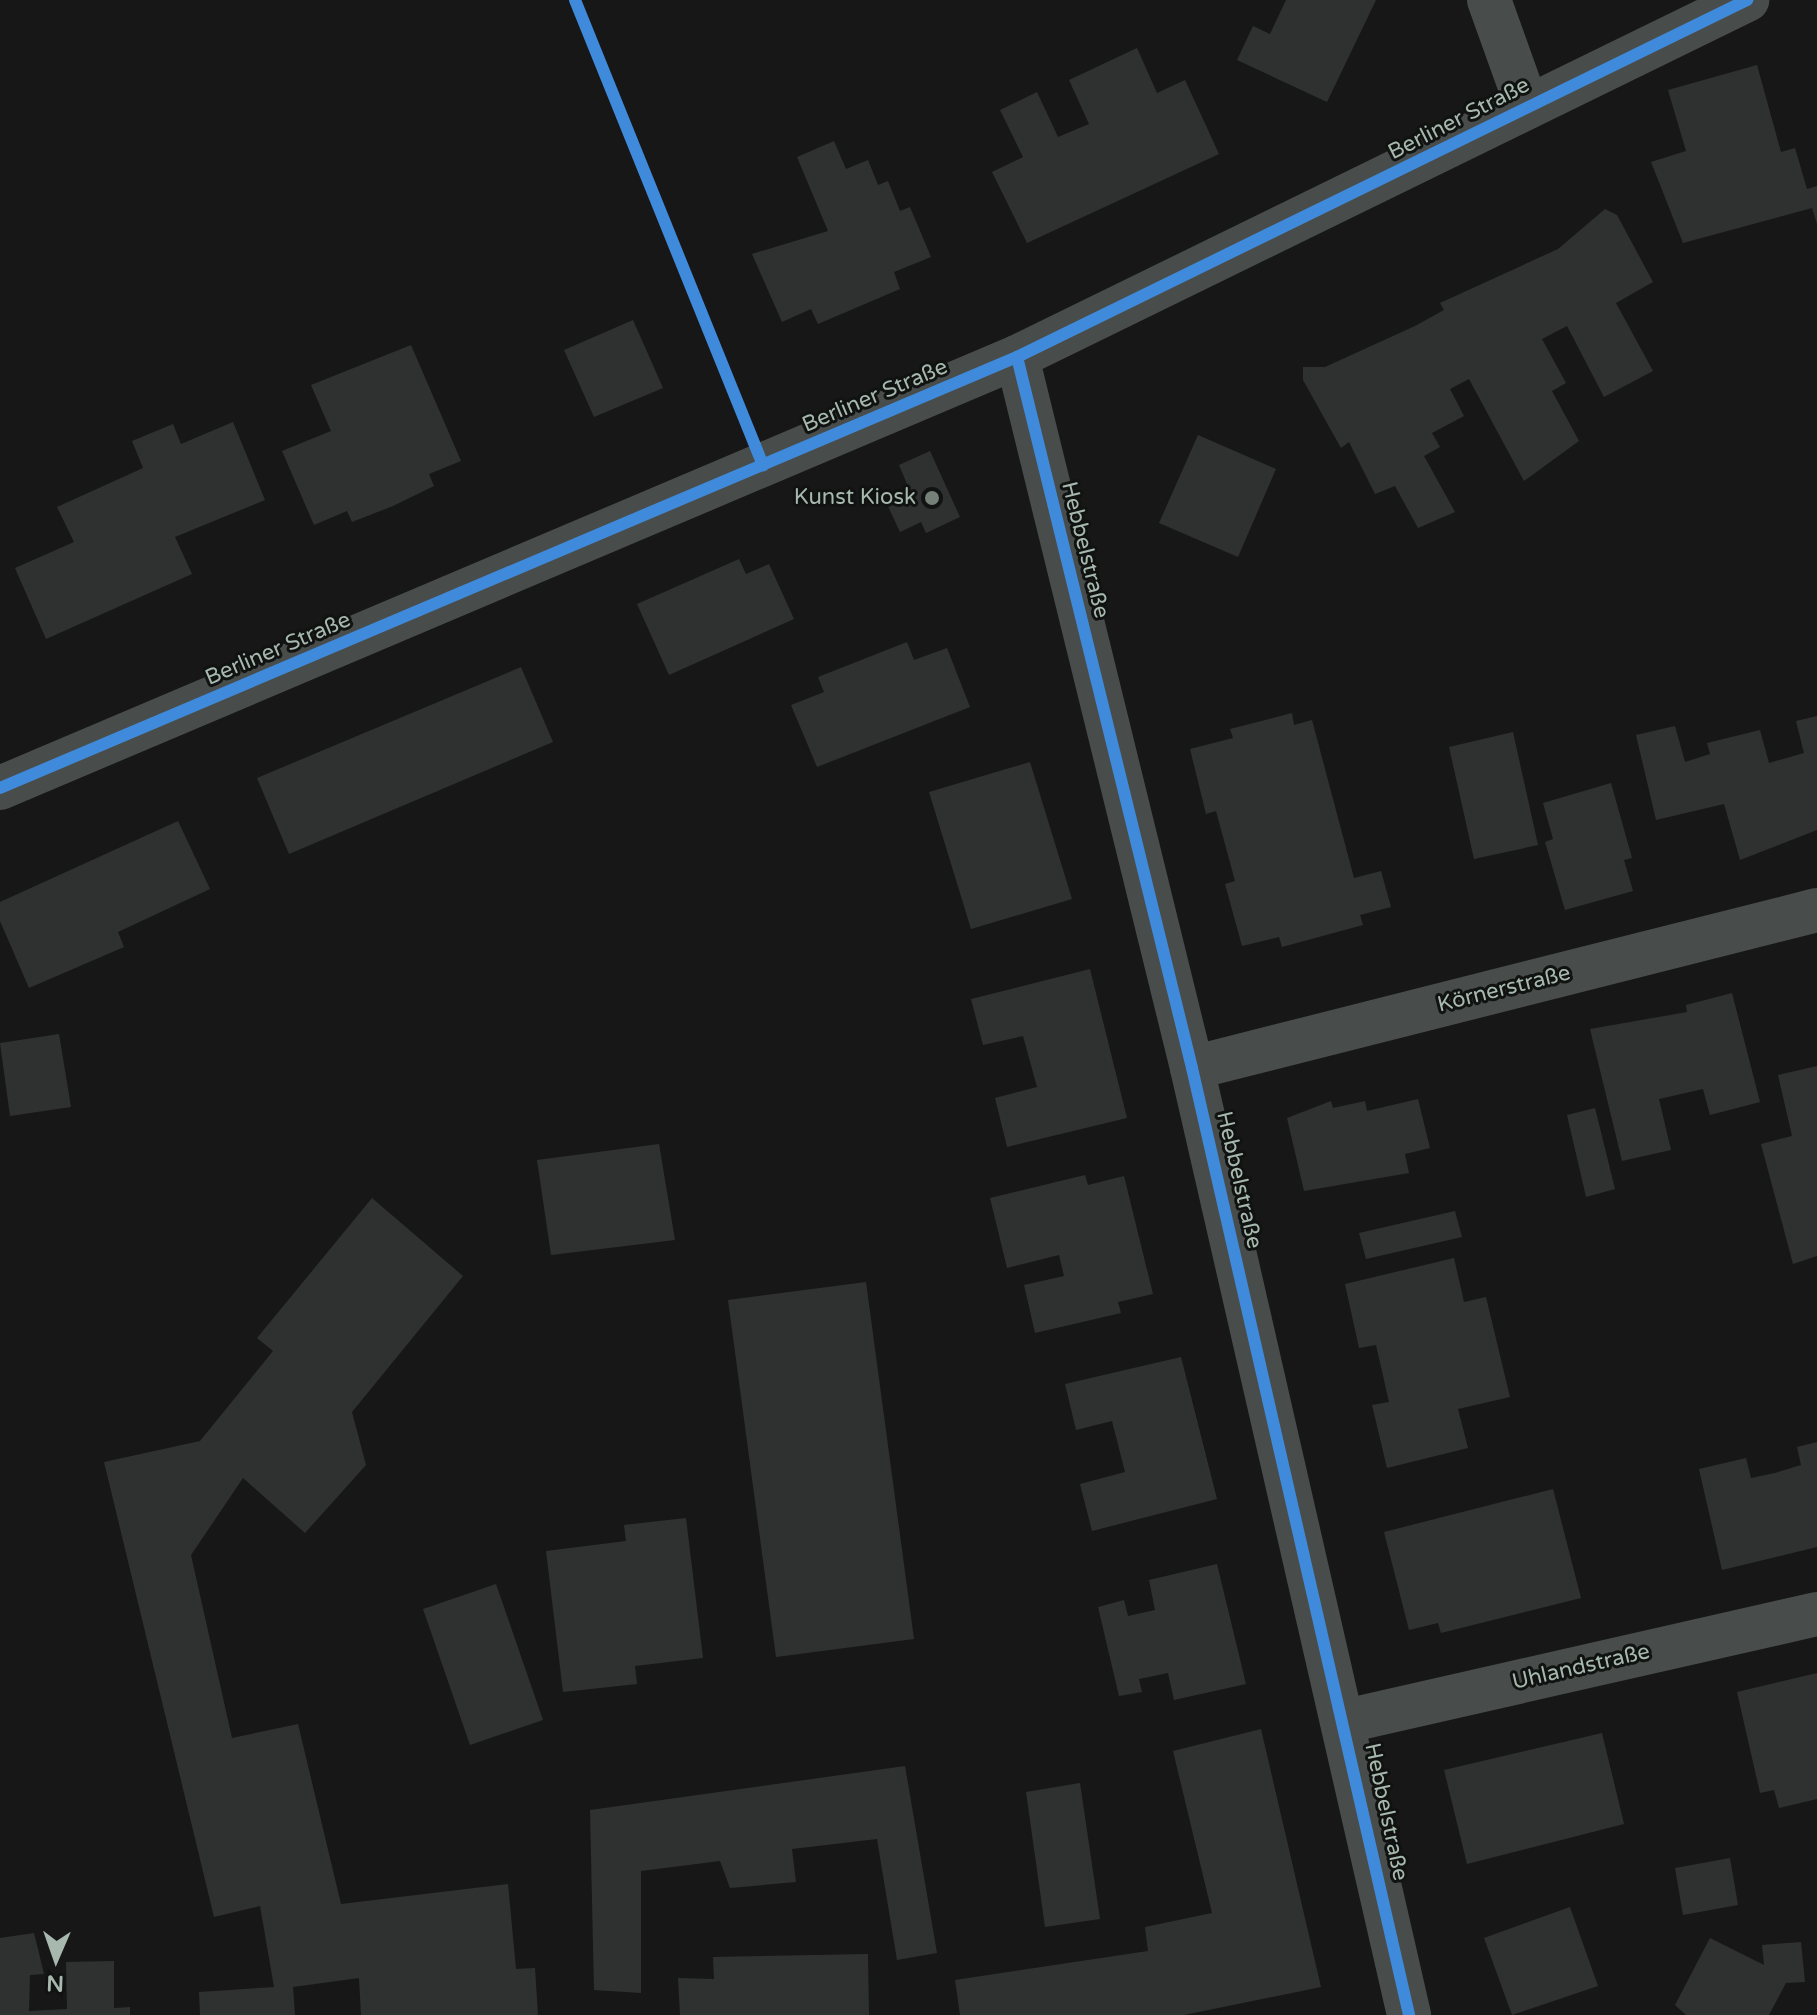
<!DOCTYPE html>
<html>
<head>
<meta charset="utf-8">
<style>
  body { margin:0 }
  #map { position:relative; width:1817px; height:2015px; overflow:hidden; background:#171717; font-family:"Varela Round",sans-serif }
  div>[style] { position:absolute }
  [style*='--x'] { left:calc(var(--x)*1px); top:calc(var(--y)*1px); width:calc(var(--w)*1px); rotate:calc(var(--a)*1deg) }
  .building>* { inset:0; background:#2f3130 }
  .minor>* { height:44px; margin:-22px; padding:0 22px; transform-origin:22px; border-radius:22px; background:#484d4b }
  .cycleway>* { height:12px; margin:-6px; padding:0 6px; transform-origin:6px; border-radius:6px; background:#408adc }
  .dots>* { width:22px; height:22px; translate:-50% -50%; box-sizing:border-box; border:4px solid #111312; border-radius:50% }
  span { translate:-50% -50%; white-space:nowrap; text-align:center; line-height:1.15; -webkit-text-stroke:6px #111312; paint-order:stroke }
  .street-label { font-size:22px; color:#a7b8ae }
  .poi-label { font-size:22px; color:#a7b8ae }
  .right { translate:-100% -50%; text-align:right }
  .north { position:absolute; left:16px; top:1919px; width:80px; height:80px; -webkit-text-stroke:6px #111312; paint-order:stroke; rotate:182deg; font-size:22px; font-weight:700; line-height:32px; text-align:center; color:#a7b8ae }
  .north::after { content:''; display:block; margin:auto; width:28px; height:36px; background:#a7b8ae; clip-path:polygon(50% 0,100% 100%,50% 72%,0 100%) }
</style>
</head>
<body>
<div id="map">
  <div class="building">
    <i style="clip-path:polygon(1286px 0,1376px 0,1327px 102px,1237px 60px,1253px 26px,1270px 34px)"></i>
    <i style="clip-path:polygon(1137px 48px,1157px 93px,1185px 80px,1219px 154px,1027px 243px,992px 172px,1023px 157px,1000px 110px,1037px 92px,1058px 137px,1089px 124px,1069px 80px)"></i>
    <i style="clip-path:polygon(1757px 65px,1781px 152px,1795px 148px,1807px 189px,1817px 186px,1817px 224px,1812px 208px,1683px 243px,1651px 162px,1686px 151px,1668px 90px)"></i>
    <i style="clip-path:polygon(834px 141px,846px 169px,868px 160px,878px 185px,888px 181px,900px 211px,910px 207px,931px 257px,894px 272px,900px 289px,818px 324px,811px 309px,782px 322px,752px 254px,828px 231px,797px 157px)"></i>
    <i style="clip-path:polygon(1605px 209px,1617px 215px,1653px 282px,1616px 303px,1653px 371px,1604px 397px,1567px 326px,1542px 339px,1566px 383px,1552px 391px,1579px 441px,1524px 481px,1469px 379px,1450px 389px,1464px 416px,1432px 433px,1440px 447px,1424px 456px,1455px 512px,1418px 528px,1395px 486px,1375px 494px,1349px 442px,1341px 448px,1303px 380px,1303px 367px,1325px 367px,1415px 326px,1444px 310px,1440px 303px,1558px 249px)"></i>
    <i style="clip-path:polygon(633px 320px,663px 388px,594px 417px,564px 350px)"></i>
    <i style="clip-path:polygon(411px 345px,461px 461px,429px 474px,434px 486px,393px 506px,352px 522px,347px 511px,314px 525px,282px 451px,331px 431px,311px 385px)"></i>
    <i style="clip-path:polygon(233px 422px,265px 500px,175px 537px,192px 574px,46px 639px,15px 568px,74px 542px,57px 507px,143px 468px,132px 441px,173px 424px,181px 444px)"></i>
    <i style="clip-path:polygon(1198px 435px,1276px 469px,1238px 557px,1159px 523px)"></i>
    <i style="clip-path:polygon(930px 451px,960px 517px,926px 533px,921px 522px,900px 532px,886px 502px,910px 491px,899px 465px)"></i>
    <i style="clip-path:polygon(739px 559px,746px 574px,769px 564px,794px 619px,669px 675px,637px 604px)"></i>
    <i style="clip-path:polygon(907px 642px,914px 660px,947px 648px,970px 707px,817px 767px,791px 705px,824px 692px,818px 677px)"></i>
    <i style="clip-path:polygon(521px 667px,553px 742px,289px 854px,257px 778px)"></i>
    <i style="clip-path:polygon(1292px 713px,1294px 725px,1312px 720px,1354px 878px,1381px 871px,1391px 907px,1360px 915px,1363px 925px,1282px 947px,1279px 937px,1242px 946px,1225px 884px,1235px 881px,1216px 811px,1206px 814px,1190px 749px,1233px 738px,1230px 729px)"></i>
    <i style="clip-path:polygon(1817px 716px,1817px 830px,1740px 860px,1724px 804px,1656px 820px,1636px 735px,1675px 726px,1685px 762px,1710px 754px,1707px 743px,1760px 730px,1769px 763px,1804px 753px,1796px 721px)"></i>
    <i style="clip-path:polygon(1513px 732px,1538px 845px,1474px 859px,1449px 747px)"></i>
    <i style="clip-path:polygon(1030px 762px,1072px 899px,971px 929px,929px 792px)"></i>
    <i style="clip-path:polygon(1611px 783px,1632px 858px,1624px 860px,1633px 891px,1565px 910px,1545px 842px,1553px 839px,1543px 803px)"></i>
    <i style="clip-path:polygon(178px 821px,210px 889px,118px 932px,124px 947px,29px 988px,0 921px,0 902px)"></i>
    <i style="clip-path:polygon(1090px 969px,1127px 1118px,1007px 1147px,995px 1098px,1037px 1087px,1023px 1036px,983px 1045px,971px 999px)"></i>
    <i style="clip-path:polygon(1732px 993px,1760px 1102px,1710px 1115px,1703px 1089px,1659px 1099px,1671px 1150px,1622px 1161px,1590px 1029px,1687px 1012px,1686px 1005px)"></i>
    <i style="clip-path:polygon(59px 1034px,71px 1107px,10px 1116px,0 1043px)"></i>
    <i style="clip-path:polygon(1817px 1066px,1817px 1256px,1793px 1264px,1761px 1144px,1792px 1136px,1778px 1075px)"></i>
    <i style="clip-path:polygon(1418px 1099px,1430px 1148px,1405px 1154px,1409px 1173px,1304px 1191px,1287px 1118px,1331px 1101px,1333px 1108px,1365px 1101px,1367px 1111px)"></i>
    <i style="clip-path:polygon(1595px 1108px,1615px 1189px,1586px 1197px,1567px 1115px)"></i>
    <i style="clip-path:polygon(659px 1144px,675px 1240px,551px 1255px,537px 1160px)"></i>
    <i style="clip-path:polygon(1085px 1175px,1088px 1185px,1124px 1176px,1153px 1294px,1118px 1302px,1121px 1313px,1035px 1333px,1024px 1285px,1064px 1276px,1059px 1255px,1007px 1268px,990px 1198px)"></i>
    <i style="clip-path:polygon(372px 1198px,463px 1276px,352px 1412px,366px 1465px,305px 1533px,243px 1478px,191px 1555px,232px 1738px,298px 1724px,341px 1904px,508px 1884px,516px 1969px,535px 1968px,538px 2015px,361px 2015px,359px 1978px,293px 1987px,295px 2015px,200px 2015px,199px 1992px,274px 1987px,260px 1906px,214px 1917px,104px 1462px,200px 1441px,273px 1351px,257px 1338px)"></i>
    <i style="clip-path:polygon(1455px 1211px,1462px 1237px,1366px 1259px,1359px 1233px)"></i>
    <i style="clip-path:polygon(1454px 1258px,1464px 1302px,1486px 1297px,1510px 1397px,1458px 1409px,1468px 1448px,1387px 1468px,1372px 1405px,1389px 1402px,1376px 1345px,1359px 1348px,1345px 1284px)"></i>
    <i style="clip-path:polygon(866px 1282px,914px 1639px,776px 1657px,728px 1300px)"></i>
    <i style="clip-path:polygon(1181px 1357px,1217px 1499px,1092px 1531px,1080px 1484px,1125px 1472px,1112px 1421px,1076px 1430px,1065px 1384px)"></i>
    <i style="clip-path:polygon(1817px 1442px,1817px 1547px,1722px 1570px,1699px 1469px,1746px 1458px,1751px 1478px,1775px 1473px,1801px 1465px,1797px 1447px)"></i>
    <i style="clip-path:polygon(1553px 1489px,1581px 1598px,1441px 1633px,1438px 1623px,1409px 1630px,1384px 1532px)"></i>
    <i style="clip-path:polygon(686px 1518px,703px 1658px,635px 1666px,637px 1684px,563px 1692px,546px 1551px,626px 1541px,624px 1525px)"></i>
    <i style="clip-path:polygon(1217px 1564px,1246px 1684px,1174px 1700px,1168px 1673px,1139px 1679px,1142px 1692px,1119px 1696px,1098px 1607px,1124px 1600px,1128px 1616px,1155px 1610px,1149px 1580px)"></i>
    <i style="clip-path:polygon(496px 1584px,543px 1720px,470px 1745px,423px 1609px)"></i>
    <i style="clip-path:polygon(1817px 1673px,1817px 1799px,1779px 1808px,1774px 1790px,1760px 1793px,1737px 1692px)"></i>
    <i style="clip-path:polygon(1261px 1729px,1321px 1987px,1184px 2015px,960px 2015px,955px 1980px,1148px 1951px,1145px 1927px,1212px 1913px,1173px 1751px)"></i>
    <i style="clip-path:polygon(1602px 1733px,1624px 1824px,1467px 1864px,1444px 1770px)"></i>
    <i style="clip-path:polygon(905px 1766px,937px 1953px,897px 1960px,877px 1839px,792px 1849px,796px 1882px,730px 1888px,720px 1861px,641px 1871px,641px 1993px,594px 1990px,590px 1810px)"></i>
    <i style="clip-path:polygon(1080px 1783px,1100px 1919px,1045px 1927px,1026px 1792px)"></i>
    <i style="clip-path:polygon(1730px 1858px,1738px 1905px,1683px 1915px,1675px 1868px)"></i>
    <i style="clip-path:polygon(1570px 1907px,1598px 1986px,1512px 2015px,1484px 1938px)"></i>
    <i style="clip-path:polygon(34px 1933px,44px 1974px,30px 1975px,29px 2011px,67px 2009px,66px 1962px,114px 1961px,114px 2008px,130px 2007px,130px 2015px,0 2015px,0 1938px)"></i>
    <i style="clip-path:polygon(1710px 1938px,1764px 1965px,1762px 1945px,1801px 1942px,1805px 1982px,1786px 1983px,1769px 2015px,1686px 2015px,1675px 2005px)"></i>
    <i style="clip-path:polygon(868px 1954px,869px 2015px,680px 2015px,678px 1978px,714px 1979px,713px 1957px)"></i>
  </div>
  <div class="minor">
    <i style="--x:1489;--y:0;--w:113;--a:70.3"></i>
    <i style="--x:1017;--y:357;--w:732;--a:76.17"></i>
    <i style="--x:1192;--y:1068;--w:972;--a:77.09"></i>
    <i style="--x:0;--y:788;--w:1105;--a:-22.97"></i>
    <i style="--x:1017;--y:357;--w:813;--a:-26.06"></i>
    <i style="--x:1192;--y:1068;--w:645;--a:-14.19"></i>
    <i style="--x:1346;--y:1721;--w:483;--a:-12.8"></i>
  </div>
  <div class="cycleway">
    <i style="--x:575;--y:0;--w:502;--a:67.99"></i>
    <i style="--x:1017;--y:357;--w:732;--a:76.17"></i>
    <i style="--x:1192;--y:1068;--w:972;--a:77.09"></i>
    <i style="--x:0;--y:788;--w:1105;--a:-22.97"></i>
    <i style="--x:1017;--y:357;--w:813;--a:-26.06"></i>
  </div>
  <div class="dots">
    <i style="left:932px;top:498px;background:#758079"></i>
  </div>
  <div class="street-label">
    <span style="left:1459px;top:119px;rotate:-27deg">Berliner Straße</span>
    <span style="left:875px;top:396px;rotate:-23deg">Berliner Straße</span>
    <span style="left:1085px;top:550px;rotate:76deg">Hebbelstraße</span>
    <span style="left:278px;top:649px;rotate:-23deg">Berliner Straße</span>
    <span style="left:1504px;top:989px;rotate:-14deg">Körnerstraße</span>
    <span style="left:1239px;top:1180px;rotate:77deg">Hebbelstraße</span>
    <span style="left:1581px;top:1667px;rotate:-13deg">Uhlandstraße</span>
    <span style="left:1386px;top:1812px;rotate:78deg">Hebbelstraße</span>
  </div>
  <div class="poi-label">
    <span class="right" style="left:916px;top:498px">Kunst Kiosk</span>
  </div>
  <div class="north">N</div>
</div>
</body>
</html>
